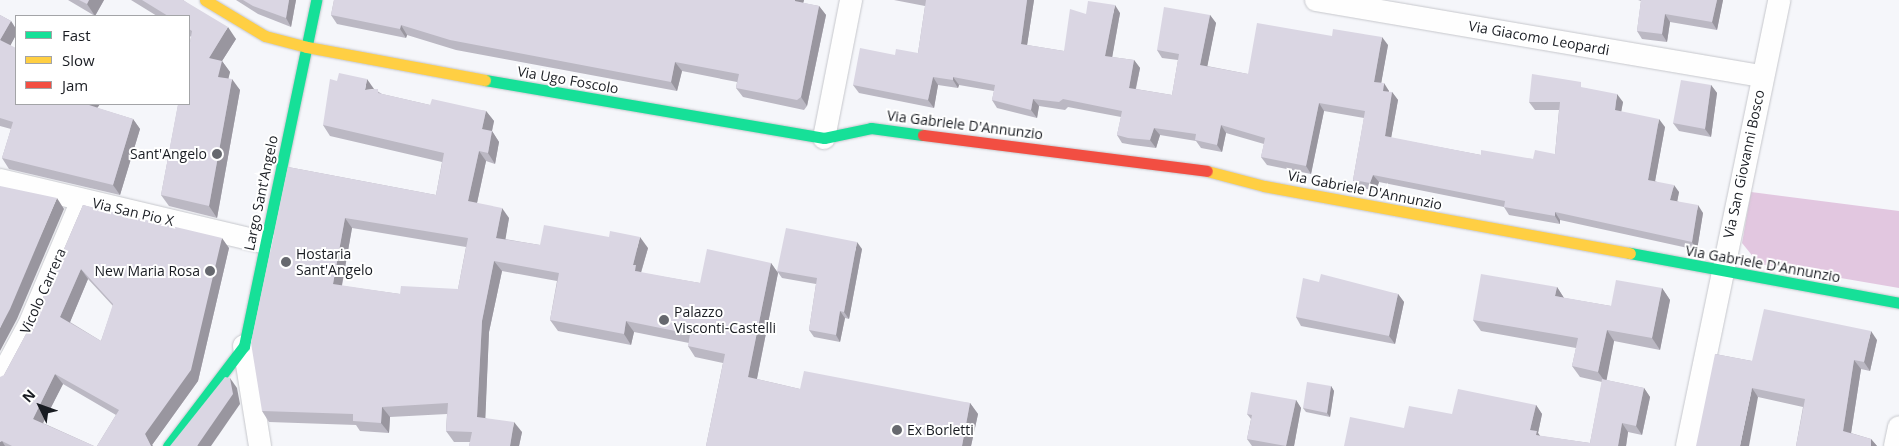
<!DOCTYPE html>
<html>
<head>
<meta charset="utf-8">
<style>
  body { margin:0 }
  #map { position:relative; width:1899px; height:446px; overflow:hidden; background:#f5f6fa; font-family:"Open Sans",sans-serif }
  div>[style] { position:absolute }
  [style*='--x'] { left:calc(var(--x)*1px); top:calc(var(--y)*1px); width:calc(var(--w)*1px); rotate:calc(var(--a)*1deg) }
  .forest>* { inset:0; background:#e2c7e0 }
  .roads { filter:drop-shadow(0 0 1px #c6c7cc) drop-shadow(0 0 1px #c6c7cc) }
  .street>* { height:22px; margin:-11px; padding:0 11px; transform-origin:11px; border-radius:11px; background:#fefefe }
  .fast>* { height:11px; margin:-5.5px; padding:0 5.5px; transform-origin:5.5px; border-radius:5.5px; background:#16e098 }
  .slow>* { height:11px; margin:-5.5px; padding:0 5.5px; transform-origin:5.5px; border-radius:5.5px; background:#ffcf43 }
  .jam>* { height:11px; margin:-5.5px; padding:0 5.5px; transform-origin:5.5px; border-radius:5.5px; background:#f24e42 }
  .wall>* { inset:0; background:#bbb8c3 }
  .shaded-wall>* { inset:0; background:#99969f }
  .building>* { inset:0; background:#dad6e3 }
  .dots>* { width:14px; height:14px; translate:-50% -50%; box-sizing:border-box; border:2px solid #fff; border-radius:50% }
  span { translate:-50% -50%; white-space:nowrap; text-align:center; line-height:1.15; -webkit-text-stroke:4px #fff; paint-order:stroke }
  .street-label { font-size:14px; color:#191c22 }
  .poi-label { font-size:14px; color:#191c22 }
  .right { translate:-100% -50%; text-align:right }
  .left { translate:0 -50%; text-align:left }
  .legend { position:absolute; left:15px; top:15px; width:175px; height:90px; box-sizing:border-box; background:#fff; border:1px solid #a3a4a7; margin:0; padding:6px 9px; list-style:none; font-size:15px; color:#191c22 }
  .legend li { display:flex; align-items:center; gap:10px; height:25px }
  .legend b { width:25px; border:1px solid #a3a4a7 }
  .north { position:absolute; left:15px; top:381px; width:50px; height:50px; -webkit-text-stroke:4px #fff; paint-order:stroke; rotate:312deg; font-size:14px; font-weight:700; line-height:20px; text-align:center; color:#191c22 }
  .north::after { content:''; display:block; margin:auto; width:18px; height:22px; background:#191c22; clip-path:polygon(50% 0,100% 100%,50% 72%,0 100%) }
</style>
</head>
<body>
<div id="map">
  <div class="forest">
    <i style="clip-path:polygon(1751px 192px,1899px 211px,1899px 288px,1759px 264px,1742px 243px)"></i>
  </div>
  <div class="roads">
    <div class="street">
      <i style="--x:1316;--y:0;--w:452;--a:9.7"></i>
      <i style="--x:824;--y:138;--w:141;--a:-78.9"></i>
      <i style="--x:0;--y:180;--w:273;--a:13.3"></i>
      <i style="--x:244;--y:346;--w:101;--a:80.9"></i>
      <i style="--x:0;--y:379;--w:61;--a:-61.8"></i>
      <i style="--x:29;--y:325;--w:136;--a:-67"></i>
      <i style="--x:1687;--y:446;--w:455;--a:-78.3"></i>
      <i style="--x:1895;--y:446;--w:19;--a:-78"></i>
    </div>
    <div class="fast">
      <i style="--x:485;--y:80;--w:344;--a:9.7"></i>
      <i style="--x:824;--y:138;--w:48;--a:-12"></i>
      <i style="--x:871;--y:128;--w:52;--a:7.7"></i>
      <i style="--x:1630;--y:253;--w:274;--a:10.5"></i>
      <i style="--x:168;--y:446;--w:126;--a:-52.8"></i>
      <i style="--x:244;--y:346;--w:353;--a:-78.2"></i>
    </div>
    <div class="slow">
      <i style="--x:205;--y:0;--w:70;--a:31"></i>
      <i style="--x:265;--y:36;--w:43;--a:14.7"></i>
      <i style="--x:307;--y:47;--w:181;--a:10.5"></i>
      <i style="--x:1207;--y:171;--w:59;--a:14.7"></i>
      <i style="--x:1264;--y:186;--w:372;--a:10.4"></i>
    </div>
    <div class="jam">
      <i style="--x:923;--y:135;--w:286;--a:7.2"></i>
    </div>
  </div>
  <div class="wall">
    <i style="clip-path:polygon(68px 0,104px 0,95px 16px)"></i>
    <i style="clip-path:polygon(131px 0,183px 0,236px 39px,222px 61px,230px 72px,228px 78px,240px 90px,217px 218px,169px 206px,161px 195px,191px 37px,189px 35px,189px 16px,157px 16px)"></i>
    <i style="clip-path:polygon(236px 0,296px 0,291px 27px,258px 14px)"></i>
    <i style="clip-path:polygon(334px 0,804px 0,803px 3px,819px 6px,826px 15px,807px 106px,804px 110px,743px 97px,736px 88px,737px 82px,682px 71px,677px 91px,456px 50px,407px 35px,406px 38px,337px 24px,331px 15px)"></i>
    <i style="clip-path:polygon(894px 0,1034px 0,1027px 45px,1064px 51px,1086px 14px,1120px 13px,1112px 57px,1134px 60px,1140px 68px,1136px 89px,1172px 95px,1178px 60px,1162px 58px,1157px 50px,1210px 15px,1216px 23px,1207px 66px,1248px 74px,1332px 36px,1388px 45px,1381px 83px,1389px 91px,1389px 92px,1392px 92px,1398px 100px,1391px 138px,1481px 155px,1533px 159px,1555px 154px,1559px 110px,1535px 110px,1529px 102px,1585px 88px,1623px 102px,1621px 112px,1665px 127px,1655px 181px,1679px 192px,1677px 201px,1703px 213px,1697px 250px,1560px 220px,1560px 224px,1509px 215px,1504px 207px,1379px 182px,1376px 191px,1358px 187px,1353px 180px,1364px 118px,1324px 111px,1311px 174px,1267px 165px,1261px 157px,1264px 144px,1226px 133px,1222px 152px,1201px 148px,1196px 141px,1160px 135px,1156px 148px,1133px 145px,1122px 143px,1117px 135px,1121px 117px,1068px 107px,1065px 110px,1039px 106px,1037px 118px,997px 108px,992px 100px,994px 91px,959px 85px,958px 88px,938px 85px,934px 108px,859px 93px,853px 85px,895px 55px,918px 53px,925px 6px)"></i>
    <i style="clip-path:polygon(1638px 0,1723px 0,1717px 30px,1670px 22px,1667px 42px,1642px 39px,1637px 31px,1641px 1px)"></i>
    <i style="clip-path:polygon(0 15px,11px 21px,16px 29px,16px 35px,10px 45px,16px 104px,100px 104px,97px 108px,133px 119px,140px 129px,120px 195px,9px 169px,2px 158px,11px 129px,0 126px)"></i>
    <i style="clip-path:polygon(1711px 85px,1717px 93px,1711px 137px,1679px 131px,1673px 123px)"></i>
    <i style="clip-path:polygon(evenodd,374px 89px,382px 94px,430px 105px,486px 111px,494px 121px,492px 131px,499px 142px,495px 164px,486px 161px,477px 203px,509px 218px,505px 239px,540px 245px,648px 248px,641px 273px,700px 283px,771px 263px,778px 273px,757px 379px,800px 389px,970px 403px,978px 414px,971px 446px,706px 446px,723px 363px,695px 357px,688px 346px,689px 343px,634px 332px,631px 345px,558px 331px,550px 320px,557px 281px,502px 271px,489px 332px,485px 418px,522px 432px,519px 446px,469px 446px,470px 442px,454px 442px,446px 431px,447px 414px,390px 417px,389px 433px,360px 431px,356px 425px,269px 422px,262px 411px,288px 167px,436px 195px,442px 162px,330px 136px,323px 125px,374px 89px,352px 228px,466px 247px,458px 289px,400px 294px,342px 286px,352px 228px)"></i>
    <i style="clip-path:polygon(evenodd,83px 205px,229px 248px,198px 381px,152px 445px,153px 446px,97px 446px,116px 415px,63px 384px,43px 423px,94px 446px,0 446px,4px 375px,33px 321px,83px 205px,88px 279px,113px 306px,101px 341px,70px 322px,88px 279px)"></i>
    <i style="clip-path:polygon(862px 249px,849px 319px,845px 318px,840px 342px,814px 337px,809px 330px,816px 284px,782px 278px,777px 271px)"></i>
    <i style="clip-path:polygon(1319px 282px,1398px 294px,1404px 302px,1395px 344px,1301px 326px,1296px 317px)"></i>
    <i style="clip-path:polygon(1557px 287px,1564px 298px,1611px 306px,1662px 288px,1670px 300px,1660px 350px,1614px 341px,1606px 380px,1644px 388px,1650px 397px,1642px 435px,1628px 432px,1626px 446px,1344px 446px,1452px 414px,1536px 405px,1542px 414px,1538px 433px,1540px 436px,1590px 443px,1602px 382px,1580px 377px,1572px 366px,1576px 348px,1481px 331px,1473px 320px)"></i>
    <i style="clip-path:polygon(1877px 340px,1870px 371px,1861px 369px,1851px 433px,1871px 439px,1877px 446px,1796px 446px,1803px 407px,1758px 397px,1715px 354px,1752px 361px)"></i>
    <i style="clip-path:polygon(1331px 386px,1334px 391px,1330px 417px,1306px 412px,1303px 408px)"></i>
    <i style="clip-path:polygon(1296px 400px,1301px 408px,1294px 446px,1252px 446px,1247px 439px,1251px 419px,1247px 414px)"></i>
  </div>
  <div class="shaded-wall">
    <i style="clip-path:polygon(89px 0,104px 0,95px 16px,87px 4px)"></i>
    <i style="clip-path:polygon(289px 0,296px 0,291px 27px,286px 18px)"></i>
    <i style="clip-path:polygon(795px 0,804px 0,801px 11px,795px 1px)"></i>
    <i style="clip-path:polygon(1027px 0,1034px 0,1026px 52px,1021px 44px)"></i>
    <i style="clip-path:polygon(1717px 0,1723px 0,1717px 30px,1712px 22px)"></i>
    <i style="clip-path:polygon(1115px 5px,1120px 13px,1111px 64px,1105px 56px)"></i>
    <i style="clip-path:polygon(819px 6px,826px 15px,807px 106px,801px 97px)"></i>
    <i style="clip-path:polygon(1665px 14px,1670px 22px,1667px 42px,1662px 34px)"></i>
    <i style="clip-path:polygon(1210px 15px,1216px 23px,1206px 73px,1200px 65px)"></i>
    <i style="clip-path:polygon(11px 21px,16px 29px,16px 35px,8px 50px,0 40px)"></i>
    <i style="clip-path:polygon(401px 25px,407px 35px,406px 38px,400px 29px)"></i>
    <i style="clip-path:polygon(228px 27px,236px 39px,222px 61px,230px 72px,226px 89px,218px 77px,209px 58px)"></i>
    <i style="clip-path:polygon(1382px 37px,1388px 45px,1380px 90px,1374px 82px)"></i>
    <i style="clip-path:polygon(1134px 60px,1140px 68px,1134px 96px,1129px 88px)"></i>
    <i style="clip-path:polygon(675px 62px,682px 71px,677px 91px,671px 82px)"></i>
    <i style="clip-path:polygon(933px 77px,938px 85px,934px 108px,928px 100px)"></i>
    <i style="clip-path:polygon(953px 77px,959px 85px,958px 88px,953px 80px)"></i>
    <i style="clip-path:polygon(232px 79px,240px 90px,217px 218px,209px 206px)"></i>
    <i style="clip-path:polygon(367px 79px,374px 89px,365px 90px)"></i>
    <i style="clip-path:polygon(1384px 83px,1389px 91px,1388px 99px,1383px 91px)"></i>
    <i style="clip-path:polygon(1711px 85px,1717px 93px,1711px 137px,1705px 129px)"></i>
    <i style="clip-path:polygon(1392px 92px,1398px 100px,1390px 144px,1385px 136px)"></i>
    <i style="clip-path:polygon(1617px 94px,1623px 102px,1620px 118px,1615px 110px)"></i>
    <i style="clip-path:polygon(1033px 99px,1039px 106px,1037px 118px,1031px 110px)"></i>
    <i style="clip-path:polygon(1319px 103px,1324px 111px,1311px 174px,1306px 166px)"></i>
    <i style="clip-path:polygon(86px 104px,100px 104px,93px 114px)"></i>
    <i style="clip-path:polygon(486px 111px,494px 121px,490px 140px,482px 129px)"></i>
    <i style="clip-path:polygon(133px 119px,140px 129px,120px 195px,113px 185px)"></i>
    <i style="clip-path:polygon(1659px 119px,1665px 127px,1654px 187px,1648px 180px)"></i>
    <i style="clip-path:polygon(1221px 125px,1226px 133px,1222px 152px,1217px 145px)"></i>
    <i style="clip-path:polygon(1154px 128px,1160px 135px,1156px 148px,1150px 140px)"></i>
    <i style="clip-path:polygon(492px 131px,499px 142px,495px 164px,488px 153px)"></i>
    <i style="clip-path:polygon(479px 151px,486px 161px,475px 212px,468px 201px)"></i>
    <i style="clip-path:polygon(1373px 175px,1379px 182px,1376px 191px,1370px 183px)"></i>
    <i style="clip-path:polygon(1674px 185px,1679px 192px,1676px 208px,1670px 200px)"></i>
    <i style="clip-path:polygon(57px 198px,64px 209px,17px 319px,0 351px,0 328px)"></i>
    <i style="clip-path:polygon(1698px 205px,1703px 213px,1697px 250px,1692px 242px)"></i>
    <i style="clip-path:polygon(502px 208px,509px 218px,504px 248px,496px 238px)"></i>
    <i style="clip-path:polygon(1555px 212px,1560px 220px,1560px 224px,1555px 216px)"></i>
    <i style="clip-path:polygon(345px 218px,352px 228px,340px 295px,333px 284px)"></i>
    <i style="clip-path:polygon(640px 237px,648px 248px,641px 272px,635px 271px,633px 265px)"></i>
    <i style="clip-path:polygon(222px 238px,229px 248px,198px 381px,152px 445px,153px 446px,151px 446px,145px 434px)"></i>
    <i style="clip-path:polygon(857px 242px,862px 249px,849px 319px,844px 312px)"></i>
    <i style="clip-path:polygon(494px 261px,502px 271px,489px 332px,485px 427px,477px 417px,482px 321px)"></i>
    <i style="clip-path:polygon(771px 263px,778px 273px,755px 388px,748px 377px)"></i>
    <i style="clip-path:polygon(81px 269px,88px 279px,68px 327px,60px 317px)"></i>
    <i style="clip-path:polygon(1557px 287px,1564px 298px,1555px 296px)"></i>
    <i style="clip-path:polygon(1662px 288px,1670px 300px,1660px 350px,1652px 338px)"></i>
    <i style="clip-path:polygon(1398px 294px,1404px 302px,1395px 344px,1389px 336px)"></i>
    <i style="clip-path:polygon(840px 311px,845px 318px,840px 342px,836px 335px)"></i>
    <i style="clip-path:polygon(626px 321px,634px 332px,631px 345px,624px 334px)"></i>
    <i style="clip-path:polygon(1607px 330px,1614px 341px,1606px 383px,1598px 372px)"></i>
    <i style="clip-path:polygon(1871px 331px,1877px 340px,1870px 371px,1864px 362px)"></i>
    <i style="clip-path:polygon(1854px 360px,1861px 369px,1850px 440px,1843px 431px)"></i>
    <i style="clip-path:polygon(55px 374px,63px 384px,40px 429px,33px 419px)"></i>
    <i style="clip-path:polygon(230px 378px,237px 388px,240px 404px,211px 446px,197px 446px)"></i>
    <i style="clip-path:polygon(1331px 386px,1334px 391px,1330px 417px,1327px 413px)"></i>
    <i style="clip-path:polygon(1644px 388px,1650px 397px,1642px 435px,1636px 426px)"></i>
    <i style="clip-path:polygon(1752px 388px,1758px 397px,1749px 446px,1740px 446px)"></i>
    <i style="clip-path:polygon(1296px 400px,1301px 408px,1294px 446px,1286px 446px)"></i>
    <i style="clip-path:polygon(970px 403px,978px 414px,971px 446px,962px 446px)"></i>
    <i style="clip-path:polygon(1536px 405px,1542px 414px,1538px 433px,1543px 440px,1530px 430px)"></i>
    <i style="clip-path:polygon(382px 407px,390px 417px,389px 433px,381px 423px)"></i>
    <i style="clip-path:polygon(514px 422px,522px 432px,519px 446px,510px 446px)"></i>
    <i style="clip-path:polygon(1622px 423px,1628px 432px,1626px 446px,1618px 446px)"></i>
    <i style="clip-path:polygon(1871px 439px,1877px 446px,1871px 446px)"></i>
    <i style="clip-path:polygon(2px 441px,5px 446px,0 446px,0 442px)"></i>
  </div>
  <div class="building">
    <i style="clip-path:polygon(79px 0,89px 0,87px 4px)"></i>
    <i style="clip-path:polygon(142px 0,183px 0,228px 27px,209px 58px,222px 61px,218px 77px,232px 79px,209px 206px,161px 195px,178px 104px,189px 104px,189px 48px,192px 31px,189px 29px,189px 16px,168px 16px)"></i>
    <i style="clip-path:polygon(243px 0,289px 0,286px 18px,253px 6px)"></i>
    <i style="clip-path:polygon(334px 0,795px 0,795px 1px,819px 6px,801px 97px,797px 100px,736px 88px,739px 74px,675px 62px,671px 82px,450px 40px,401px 25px,400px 29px,331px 15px)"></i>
    <i style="clip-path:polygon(926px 0,1027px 0,1021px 44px,1064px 51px,1070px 9px,1086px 14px,1088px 1px,1115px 5px,1105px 56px,1134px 60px,1129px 88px,1172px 95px,1179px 54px,1157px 50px,1164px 7px,1210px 15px,1200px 65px,1248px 74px,1257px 23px,1332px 36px,1333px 29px,1382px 37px,1374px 82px,1384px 83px,1383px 91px,1392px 92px,1385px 136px,1481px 155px,1481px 150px,1533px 159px,1535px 150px,1555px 154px,1560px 102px,1529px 102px,1532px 74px,1581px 82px,1581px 87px,1617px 94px,1615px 110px,1659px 119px,1648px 180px,1674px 185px,1670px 200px,1698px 205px,1692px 242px,1555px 212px,1555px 216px,1504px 207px,1505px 201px,1373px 175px,1370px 183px,1353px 180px,1365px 111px,1319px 103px,1306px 166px,1261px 157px,1265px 138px,1221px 125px,1217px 145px,1195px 140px,1196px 134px,1154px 128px,1150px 140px,1128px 138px,1117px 135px,1122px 111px,1063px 99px,1059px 102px,1033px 99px,1031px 110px,992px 100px,995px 85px,953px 77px,953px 80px,933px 77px,928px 100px,853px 85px,860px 48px,895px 55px,896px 49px,918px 53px)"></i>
    <i style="clip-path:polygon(1641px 0,1717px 0,1712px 22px,1665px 14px,1662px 34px,1637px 31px)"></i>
    <i style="clip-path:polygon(0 15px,11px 21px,0 40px,16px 48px,16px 104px,86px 104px,133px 119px,113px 185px,2px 158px,13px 122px,0 118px)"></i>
    <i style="clip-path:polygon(evenodd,339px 73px,367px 79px,365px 90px,378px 89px,378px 93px,430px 105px,432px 99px,486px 111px,482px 129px,492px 131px,488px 153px,479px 151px,468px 201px,502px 208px,496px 238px,540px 245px,544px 225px,609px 237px,610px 231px,640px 237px,633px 265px,636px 265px,635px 271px,700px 283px,707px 249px,771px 263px,748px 377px,800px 389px,804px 371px,970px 403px,962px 446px,706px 446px,725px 354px,688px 346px,690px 334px,626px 321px,624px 334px,550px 320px,559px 273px,494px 261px,482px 321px,477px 417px,514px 422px,510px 446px,469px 446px,472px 432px,446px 431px,448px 403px,382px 407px,381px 423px,353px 421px,353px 414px,262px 411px,251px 343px,288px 167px,436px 195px,444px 153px,323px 125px,330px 79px,337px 81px,339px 73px,345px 218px,468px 238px,458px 289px,401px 286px,400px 294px,333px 284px,345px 218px)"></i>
    <i style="clip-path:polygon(1681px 80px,1711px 85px,1705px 129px,1673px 123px)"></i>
    <i style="clip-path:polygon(0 186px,57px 198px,10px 309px,0 328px)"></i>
    <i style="clip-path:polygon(evenodd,83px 205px,222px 238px,191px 370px,145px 434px,151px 446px,97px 446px,119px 410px,55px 374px,33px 419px,94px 446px,12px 446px,2px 441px,0 442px,0 377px,4px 375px,33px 321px,83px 205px,81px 269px,113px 304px,101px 341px,60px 317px,81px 269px)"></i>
    <i style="clip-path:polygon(786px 228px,857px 242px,844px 312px,840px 311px,836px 335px,809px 330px,817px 278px,777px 271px)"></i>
    <i style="clip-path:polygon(1321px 274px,1398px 294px,1389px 336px,1296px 317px,1303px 278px,1319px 282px)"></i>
    <i style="clip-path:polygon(1481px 274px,1557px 287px,1555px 296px,1611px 306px,1616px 280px,1662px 288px,1652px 338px,1607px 330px,1598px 372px,1572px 366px,1578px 338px,1473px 320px)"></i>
    <i style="clip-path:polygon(1764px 309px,1871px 331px,1864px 362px,1854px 360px,1843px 431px,1871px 439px,1871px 446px,1796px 446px,1805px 399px,1752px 388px,1740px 446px,1696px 446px,1715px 354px,1752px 361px)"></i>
    <i style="clip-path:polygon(225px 377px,230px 378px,233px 394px,197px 446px,170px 446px)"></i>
    <i style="clip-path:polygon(1602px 379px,1644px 388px,1636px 426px,1622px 423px,1618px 446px,1344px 446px,1350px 417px,1404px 428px,1409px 406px,1452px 414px,1458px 389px,1536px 405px,1530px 430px,1537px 431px,1536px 435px,1590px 443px)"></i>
    <i style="clip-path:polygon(1307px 382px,1331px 386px,1327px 413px,1303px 408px)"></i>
    <i style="clip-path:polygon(1251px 392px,1296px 400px,1286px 446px,1247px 439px,1252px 415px,1247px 414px)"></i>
  </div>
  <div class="dots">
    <i style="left:217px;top:154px;background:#66686e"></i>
    <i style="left:286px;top:262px;background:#66686e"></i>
    <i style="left:210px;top:271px;background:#66686e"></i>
    <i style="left:664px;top:320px;background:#66686e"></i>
    <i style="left:897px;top:430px;background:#66686e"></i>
  </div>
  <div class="street-label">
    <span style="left:1539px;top:38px;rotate:10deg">Via Giacomo Leopardi</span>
    <span style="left:568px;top:80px;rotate:10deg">Via Ugo Foscolo</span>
    <span style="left:965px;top:125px;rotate:7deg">Via Gabriele D'Annunzio</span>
    <span style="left:1744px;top:164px;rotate:-78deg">Via San Giovanni Bosco</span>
    <span style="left:1365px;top:190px;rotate:11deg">Via Gabriele D'Annunzio</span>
    <span style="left:261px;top:193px;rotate:-78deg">Largo Sant'Angelo</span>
    <span style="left:133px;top:212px;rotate:13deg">Via San Pio X</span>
    <span style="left:1763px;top:264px;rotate:10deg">Via Gabriele D'Annunzio</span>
    <span style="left:43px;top:291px;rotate:-66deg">Vicolo Carrera</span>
  </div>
  <div class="poi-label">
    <span class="right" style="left:207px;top:154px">Sant'Angelo</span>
    <span class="left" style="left:296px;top:262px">Hostaria<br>Sant'Angelo</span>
    <span class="right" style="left:200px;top:271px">New Maria Rosa</span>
    <span class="left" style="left:674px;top:320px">Palazzo<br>Visconti-Castelli</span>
    <span class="left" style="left:907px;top:430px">Ex Borletti</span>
  </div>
  <ul class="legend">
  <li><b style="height:6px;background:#16e098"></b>Fast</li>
  <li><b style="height:6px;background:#ffcf43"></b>Slow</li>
  <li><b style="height:6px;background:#f24e42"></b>Jam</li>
  </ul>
  <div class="north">N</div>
</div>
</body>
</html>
